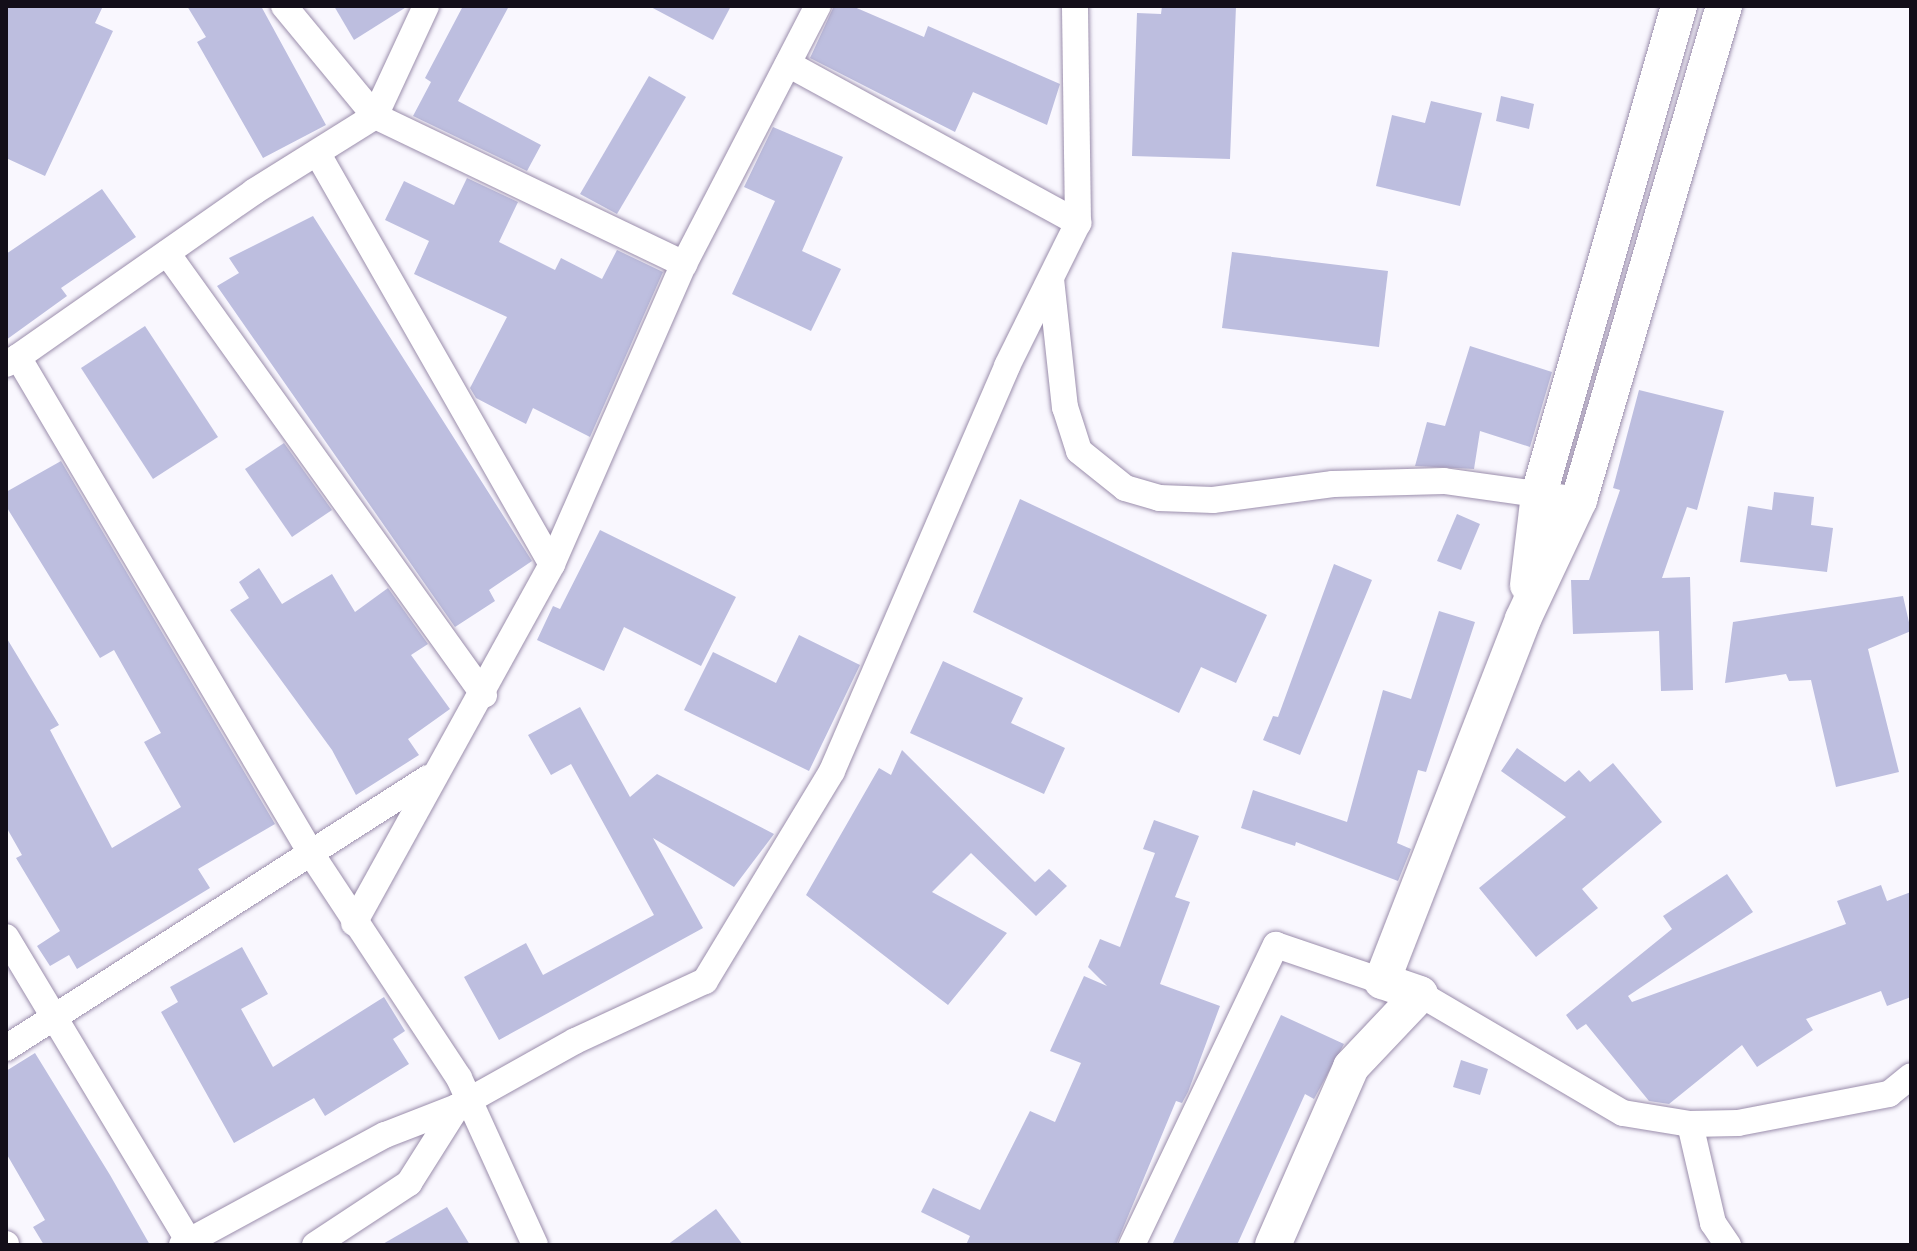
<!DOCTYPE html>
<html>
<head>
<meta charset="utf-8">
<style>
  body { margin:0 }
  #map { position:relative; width:1917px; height:1251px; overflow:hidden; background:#f9f7fe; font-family:"Libre Baskerville",serif }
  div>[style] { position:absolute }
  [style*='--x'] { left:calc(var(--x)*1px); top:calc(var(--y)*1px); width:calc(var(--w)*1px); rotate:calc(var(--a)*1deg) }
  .building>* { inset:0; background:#bdbedf }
  .roads { filter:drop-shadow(0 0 2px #9b8eac) drop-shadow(0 0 2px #9b8eac) }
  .street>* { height:26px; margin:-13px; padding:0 13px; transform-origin:13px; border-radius:13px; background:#fff }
  .secondary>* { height:36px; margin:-18px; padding:0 18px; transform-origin:18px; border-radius:18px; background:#fff }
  span { translate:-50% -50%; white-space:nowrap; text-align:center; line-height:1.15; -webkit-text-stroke:6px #f9f7fe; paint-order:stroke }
  .frame { position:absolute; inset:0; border:8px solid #130e19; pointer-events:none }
</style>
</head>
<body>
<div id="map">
  <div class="building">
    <i style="clip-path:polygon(6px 6px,103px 6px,95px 23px,113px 31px,45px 176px,6px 158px)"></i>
    <i style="clip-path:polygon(187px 6px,261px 6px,326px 125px,263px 158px,197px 42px,206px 37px)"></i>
    <i style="clip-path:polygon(334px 6px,408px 6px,354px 40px)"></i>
    <i style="clip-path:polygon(463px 6px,509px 6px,458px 101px,541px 145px,527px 171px,413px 116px,431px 82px,425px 78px)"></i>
    <i style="clip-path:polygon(649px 6px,731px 6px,713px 40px)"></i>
    <i style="clip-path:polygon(834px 6px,852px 6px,924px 37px,928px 26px,1060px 84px,1047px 125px,973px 92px,955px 132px,810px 58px)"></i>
    <i style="clip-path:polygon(1162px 6px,1236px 6px,1230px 159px,1132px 156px,1137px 13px,1161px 14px)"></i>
    <i style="clip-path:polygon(649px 76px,686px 97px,617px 214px,580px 194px)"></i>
    <i style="clip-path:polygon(1501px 96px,1534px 104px,1529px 129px,1496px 121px)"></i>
    <i style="clip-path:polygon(1431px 101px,1482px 113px,1460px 206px,1376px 186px,1392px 115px,1425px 123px)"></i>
    <i style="clip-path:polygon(773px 127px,843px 157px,802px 251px,841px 269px,811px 331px,732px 294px,775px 201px,744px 187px)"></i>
    <i style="clip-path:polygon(467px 178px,518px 202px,499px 242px,555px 270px,561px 258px,602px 279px,617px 250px,663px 272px,590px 437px,533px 408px,526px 424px,476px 398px,470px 388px,507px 317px,414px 274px,429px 241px,385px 220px,404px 181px,454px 205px)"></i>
    <i style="clip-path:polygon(102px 189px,136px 237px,61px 288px,67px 296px,6px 340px,6px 254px)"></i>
    <i style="clip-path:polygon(313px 216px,532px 561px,489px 590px,495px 601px,455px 627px,217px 286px,239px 273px,229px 258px)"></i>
    <i style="clip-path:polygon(1232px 252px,1388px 271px,1379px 347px,1222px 328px)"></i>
    <i style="clip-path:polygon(145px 326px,218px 437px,153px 479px,81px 368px)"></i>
    <i style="clip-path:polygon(1470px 346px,1552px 372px,1530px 447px,1480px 431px,1474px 469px,1415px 466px,1427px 422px,1445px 426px)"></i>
    <i style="clip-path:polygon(1639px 390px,1724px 411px,1697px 510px,1687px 507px,1662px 578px,1690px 577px,1693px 690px,1661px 691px,1659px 631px,1573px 634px,1571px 580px,1589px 580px,1620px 490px,1613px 488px)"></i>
    <i style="clip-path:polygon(284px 443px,332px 510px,292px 537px,245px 469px)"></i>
    <i style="clip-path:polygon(61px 461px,275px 824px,198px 869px,210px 888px,77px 969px,69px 955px,50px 966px,37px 946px,60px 931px,16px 858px,22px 855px,6px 827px,6px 637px,59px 725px,50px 730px,112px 848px,181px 807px,144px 742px,161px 733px,114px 650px,100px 658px,6px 506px,6px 492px)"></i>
    <i style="clip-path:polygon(1774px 492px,1814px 497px,1811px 525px,1833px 528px,1827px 572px,1740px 562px,1748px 506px,1772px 510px)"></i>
    <i style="clip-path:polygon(1020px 499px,1267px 615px,1236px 683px,1201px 667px,1179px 713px,973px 612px)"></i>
    <i style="clip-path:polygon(1457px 514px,1480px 524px,1461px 570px,1437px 561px)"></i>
    <i style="clip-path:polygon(600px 530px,736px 597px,701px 666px,624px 627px,604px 671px,537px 640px,553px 606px,560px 609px)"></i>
    <i style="clip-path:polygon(1334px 564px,1372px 580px,1300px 755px,1263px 740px,1273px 716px,1278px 717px)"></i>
    <i style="clip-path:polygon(259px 568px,282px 604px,332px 574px,355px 612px,388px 588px,428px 644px,411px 655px,450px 709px,408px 739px,419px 755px,356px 795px,332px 750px,230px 610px,249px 598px,239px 582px)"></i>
    <i style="clip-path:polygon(1903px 596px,1911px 631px,1868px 649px,1899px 772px,1836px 787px,1811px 680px,1789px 681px,1786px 674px,1725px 683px,1733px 622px)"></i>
    <i style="clip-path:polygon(1439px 611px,1475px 622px,1426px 772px,1418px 770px,1397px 843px,1411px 849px,1398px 881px,1296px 842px,1295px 846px,1241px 828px,1253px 790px,1347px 822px,1383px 690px,1411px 699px)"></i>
    <i style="clip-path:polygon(799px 635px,860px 665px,809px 771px,684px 710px,713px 652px,776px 683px)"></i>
    <i style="clip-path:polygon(943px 661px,1023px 698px,1011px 723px,1065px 748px,1044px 794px,910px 733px)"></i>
    <i style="clip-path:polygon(580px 707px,630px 797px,657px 774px,774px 834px,734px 887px,653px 838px,703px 928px,499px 1040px,464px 977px,526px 943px,543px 975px,654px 915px,571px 764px,551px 775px,528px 735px)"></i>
    <i style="clip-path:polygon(1517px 748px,1565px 782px,1579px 770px,1590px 782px,1613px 763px,1662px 822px,1582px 889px,1598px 908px,1536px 957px,1479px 888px,1566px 817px,1501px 771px)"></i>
    <i style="clip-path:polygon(902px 750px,1035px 882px,1049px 869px,1067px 886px,1036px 916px,971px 853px,932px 892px,1007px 933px,948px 1005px,806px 895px,879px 768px,891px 775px)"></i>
    <i style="clip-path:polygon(1154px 820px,1199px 836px,1175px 897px,1190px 902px,1160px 984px,1220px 1006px,1188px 1092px,1182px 1103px,1176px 1101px,1116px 1245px,966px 1245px,970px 1236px,921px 1212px,933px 1188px,980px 1210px,1030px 1111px,1055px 1122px,1081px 1063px,1050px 1051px,1084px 976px,1107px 986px,1088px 967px,1100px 939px,1120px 947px,1155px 853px,1143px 849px)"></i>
    <i style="clip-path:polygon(1727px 874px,1753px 912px,1628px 996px,1632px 1002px,1846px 924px,1837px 901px,1881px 885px,1887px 901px,1911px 892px,1911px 997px,1887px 1006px,1881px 991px,1806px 1019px,1813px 1030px,1757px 1067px,1742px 1045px,1669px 1104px,1649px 1101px,1586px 1024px,1577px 1030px,1566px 1015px,1672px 929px,1663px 916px)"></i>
    <i style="clip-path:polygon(242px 947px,268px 994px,241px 1009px,273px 1067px,384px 997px,405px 1031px,393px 1039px,409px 1064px,325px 1116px,314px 1098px,234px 1143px,161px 1012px,178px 1002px,170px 987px)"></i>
    <i style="clip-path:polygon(1281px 1015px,1344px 1044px,1314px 1099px,1305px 1094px,1237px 1245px,1172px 1245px)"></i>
    <i style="clip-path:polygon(35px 1053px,110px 1175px,150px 1245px,44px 1245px,33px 1227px,45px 1220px,6px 1153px,6px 1071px)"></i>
    <i style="clip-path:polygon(1461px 1060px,1488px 1069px,1480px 1095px,1453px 1087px)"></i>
    <i style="clip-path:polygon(447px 1207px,470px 1245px,381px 1245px)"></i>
    <i style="clip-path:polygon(716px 1209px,743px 1245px,667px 1245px)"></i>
  </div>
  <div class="roads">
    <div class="street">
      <i style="--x:284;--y:6;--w:143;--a:50.4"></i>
      <i style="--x:375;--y:116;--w:343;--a:25.6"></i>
      <i style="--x:788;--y:64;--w:331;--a:28.7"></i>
      <i style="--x:319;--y:156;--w:470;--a:60.3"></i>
      <i style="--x:167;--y:253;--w:544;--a:54.35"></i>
      <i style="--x:1051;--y:279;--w:129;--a:83.8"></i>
      <i style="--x:1065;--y:407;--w:46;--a:72.3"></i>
      <i style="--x:1079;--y:451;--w:59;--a:38.8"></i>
      <i style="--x:1125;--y:488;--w:35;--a:16"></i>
      <i style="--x:1159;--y:498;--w:54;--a:2.1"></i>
      <i style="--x:1213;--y:500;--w:121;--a:-7.6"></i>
      <i style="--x:1333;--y:484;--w:111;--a:-1.5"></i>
      <i style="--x:1444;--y:481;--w:136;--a:8"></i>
      <i style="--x:18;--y:357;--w:289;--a:-35"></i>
      <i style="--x:255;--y:191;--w:142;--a:-32"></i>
      <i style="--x:375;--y:116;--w:121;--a:-65.1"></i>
      <i style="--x:6;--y:364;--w:14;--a:-30"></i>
      <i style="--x:18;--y:357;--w:578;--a:59.44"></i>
      <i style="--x:312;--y:855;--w:267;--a:56.6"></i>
      <i style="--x:459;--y:1078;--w:183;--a:65.5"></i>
      <i style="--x:354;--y:923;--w:410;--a:-61.1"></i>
      <i style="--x:552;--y:564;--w:328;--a:-66.3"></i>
      <i style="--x:684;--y:264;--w:291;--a:-62.6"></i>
      <i style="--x:6;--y:937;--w:359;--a:59"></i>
      <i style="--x:1420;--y:994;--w:235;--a:30.4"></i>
      <i style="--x:1623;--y:1113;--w:68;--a:9.3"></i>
      <i style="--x:1690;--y:1124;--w:48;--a:-1.2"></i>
      <i style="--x:1738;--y:1123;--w:154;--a:-10.9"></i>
      <i style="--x:1889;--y:1094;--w:28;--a:-39"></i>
      <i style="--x:6;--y:1048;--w:501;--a:-32.61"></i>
      <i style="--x:1690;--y:1124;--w:102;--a:76.9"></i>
      <i style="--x:1713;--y:1223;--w:27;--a:56"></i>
      <i style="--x:6;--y:1244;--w:1;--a:90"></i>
      <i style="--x:182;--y:1245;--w:231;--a:-28.5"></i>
      <i style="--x:385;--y:1135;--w:77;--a:-21.3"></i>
      <i style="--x:457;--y:1107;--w:135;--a:-29.2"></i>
      <i style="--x:575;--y:1041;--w:143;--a:-24.8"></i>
      <i style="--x:705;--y:981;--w:245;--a:-58.8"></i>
      <i style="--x:832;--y:771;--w:441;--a:-66.6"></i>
      <i style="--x:1007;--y:366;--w:160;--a:-63.6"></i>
      <i style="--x:1078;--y:223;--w:217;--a:-90.8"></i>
      <i style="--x:315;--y:1245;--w:113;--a:-33.4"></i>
      <i style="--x:409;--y:1183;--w:90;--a:-57.7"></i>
      <i style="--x:1132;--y:1245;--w:333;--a:-64.4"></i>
      <i style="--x:1276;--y:945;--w:112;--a:18.8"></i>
    </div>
    <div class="secondary">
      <i style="--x:1528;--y:585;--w:92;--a:-83.1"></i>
      <i style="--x:1539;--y:494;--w:508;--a:-73.99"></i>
      <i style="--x:1273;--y:1245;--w:194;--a:-66.3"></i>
      <i style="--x:1351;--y:1067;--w:100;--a:-46.6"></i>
      <i style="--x:1420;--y:994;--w:40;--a:-161.1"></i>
      <i style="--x:1382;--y:981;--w:388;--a:-68.7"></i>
      <i style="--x:1523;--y:619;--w:132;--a:-64.8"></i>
      <i style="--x:1579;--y:500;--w:515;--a:-73.64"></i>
    </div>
  </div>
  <div class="frame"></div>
</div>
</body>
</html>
